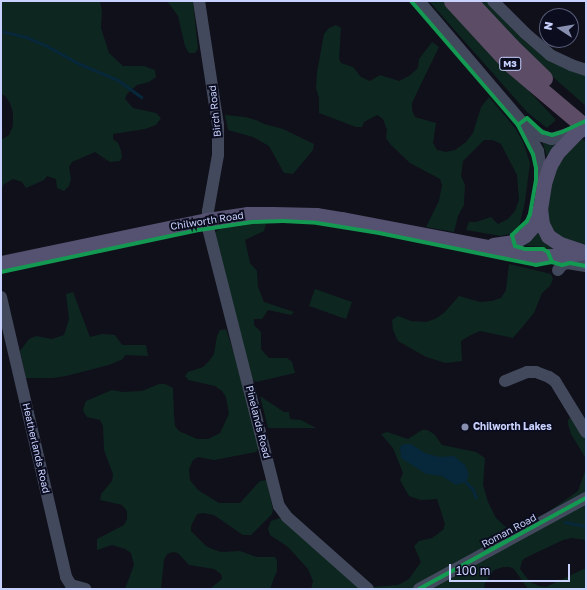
<!DOCTYPE html>
<html>
<head>
<meta charset="utf-8">
<style>
  body { margin:0 }
  #map { position:relative; width:587px; height:590px; overflow:hidden; background:#0f101a; font-family:"Golos Text",sans-serif }
  div>[style] { position:absolute }
  [style*='--x'] { left:calc(var(--x)*1px); top:calc(var(--y)*1px); width:calc(var(--w)*1px); rotate:calc(var(--a)*1deg) }
  .green>* { inset:0; background:#0e2620 }
  .water>* { inset:0; background:#07273a }
  .stream>* { height:2.5px; margin:-1.25px; padding:0 1.25px; transform-origin:1.25px; border-radius:1.25px; background:#07273a }
  .minor>* { height:12px; margin:-6px; padding:0 6px; transform-origin:6px; border-radius:6px; background:#43495c }
  .major>* { height:15px; margin:-7.5px; padding:0 7.5px; transform-origin:7.5px; border-radius:7.5px; background:#555170 }
  .highway>* { height:17px; margin:-8.5px; padding:0 8.5px; transform-origin:8.5px; border-radius:8.5px; background:#5c4c66 }
  .major-bridge>* { height:15px; margin:-7.5px; padding:0 7.5px; transform-origin:7.5px; border-radius:7.5px; background:#555170 }
  .cycleway>* { height:4px; margin:-2px; padding:0 2px; transform-origin:2px; border-radius:2px; background:#139951 }
  .dots>* { width:11px; height:11px; translate:-50% -50%; box-sizing:border-box; border:2px solid #0b0d1f; border-radius:50% }
  span { translate:-50% -50%; white-space:nowrap; text-align:center; line-height:1.15; -webkit-text-stroke:4px #0b0d1f; paint-order:stroke }
  .shield-label span { padding:1px 3px; background:#0b0d1f; border:1px solid; border-radius:3px; -webkit-text-stroke-width:0 }
  .shield-label { font-size:9px; color:#c9d2ff; font-weight:700 }
  .street-label { font-size:10px; color:#c9d2ff }
  .poi-label { font-size:10px; color:#c9d2ff; font-weight:700 }
  .left { translate:0 -50%; text-align:left }
  .frame { position:absolute; inset:0; border:2px solid #c9d2ff; pointer-events:none }
  .north { position:absolute; left:539px; top:8px; width:40px; height:40px; box-sizing:border-box; background:#0b0d1f; border:1px solid #575c79; border-radius:50%; rotate:282deg; font-size:11px; font-weight:700; line-height:16px; text-align:center; color:#c9d2ff }
  .north::after { content:''; display:block; margin:auto; width:14px; height:18px; background:#888eaf; clip-path:polygon(50% 0,100% 100%,50% 72%,0 100%) }
  .scale { position:absolute; left:449px; top:564px; width:121px; height:18px; box-sizing:border-box; border:2px solid #c9d2ff; border-top:0; padding-left:5px; font-size:12px; line-height:14px; white-space:nowrap; color:#c9d2ff; -webkit-text-stroke:3px #0b0d1f; paint-order:stroke }
</style>
</head>
<body>
<div id="map">
  <div class="green">
    <i style="clip-path:polygon(1px 1px,100px 1px,102px 12px,101px 28px,109px 53px,123px 66px,144px 66px,155px 70px,156px 77px,149px 82px,137px 85px,127px 94px,125px 99px,133px 108px,156px 113px,161px 118px,156px 125px,145px 129px,113px 134px,113px 139px,118px 143px,121px 150px,122px 157px,120px 161px,110px 162px,95px 152px,72px 162px,69px 167px,71px 179px,69px 186px,64px 191px,57px 188px,56px 179px,47px 176px,44px 180px,26px 188px,22px 182px,13px 179px,3px 185px,1px 195px,1px 140px,9px 135px,13px 126px,13px 113px,10px 103px,5px 96px,1px 94px)"></i>
    <i style="clip-path:polygon(167px 1px,193px 1px,198px 49px,195px 53px,189px 53px,185px 46px,178px 16px)"></i>
    <i style="clip-path:polygon(429px 1px,445px 1px,556px 120px,547px 128px,527px 112px)"></i>
    <i style="clip-path:polygon(477px 1px,491px 1px,519px 32px,586px 74px,586px 106px,513px 42px)"></i>
    <i style="clip-path:polygon(336px 25px,341px 28px,339px 59px,341px 63px,353px 67px,361px 77px,370px 81px,380px 75px,399px 81px,409px 76px,418px 68px,419px 59px,432px 42px,439px 47px,421px 84px,412px 103px,412px 110px,415px 117px,436px 123px,433px 143px,437px 150px,446px 152px,455px 150px,466px 142px,473px 133px,481px 107px,489px 97px,515px 128px,523px 142px,530px 163px,525px 202px,519px 227px,509px 234px,501px 236px,466px 230px,469px 222px,476px 222px,491px 217px,498px 224px,508px 219px,515px 211px,519px 200px,517px 175px,501px 144px,493px 140px,484px 140px,463px 161px,461px 176px,465px 185px,464px 205px,458px 216px,454px 232px,426px 227px,439px 201px,442px 185px,440px 179px,410px 163px,391px 145px,386px 138px,387px 130px,383px 119px,377px 115px,364px 122px,362px 127px,356px 127px,319px 113px,319px 98px,316px 88px,317px 72px,324px 34px,329px 28px)"></i>
    <i style="clip-path:polygon(225px 115px,245px 117px,256px 120px,264px 124px,283px 129px,314px 144px,313px 150px,293px 174px,284px 173px,269px 146px,253px 137px,228px 130px)"></i>
    <i style="clip-path:polygon(581px 138px,586px 142px,586px 245px,565px 241px,548px 226px,547px 214px,553px 172px,558px 160px)"></i>
    <i style="clip-path:polygon(542px 141px,558px 141px,548px 156px,546px 154px)"></i>
    <i style="clip-path:polygon(251px 224px,266px 224px,264px 231px,245px 240px,250px 263px,257px 271px,258px 287px,264px 302px,294px 312px,291px 315px,268px 310px,262px 319px,254px 319px,254px 325px,261px 332px,261px 349px,269px 358px,287px 358px,292px 362px,295px 373px,256px 382px,252px 379px,214px 233px,220px 229px)"></i>
    <i style="clip-path:polygon(538px 228px,563px 251px,548px 249px,543px 247px,520px 245px)"></i>
    <i style="clip-path:polygon(509px 264px,551px 274px,553px 279px,550px 286px,542px 293px,534px 313px,513px 338px,480px 331px,471px 335px,461px 341px,462px 361px,446px 363px,426px 357px,398px 341px,393px 330px,392px 320px,398px 316px,411px 321px,426px 322px,435px 319px,444px 313px,459px 296px,480px 302px,492px 301px,501px 298px,506px 290px)"></i>
    <i style="clip-path:polygon(315px 289px,352px 302px,346px 319px,309px 306px)"></i>
    <i style="clip-path:polygon(73px 292px,90px 337px,102px 334px,115px 335px,122px 345px,146px 345px,148px 356px,125px 355px,123px 359px,109px 365px,66px 376px,52px 378px,26px 378px,20px 351px,29px 339px,36px 336px,52px 339px,64px 335px,69px 319px,66px 294px)"></i>
    <i style="clip-path:polygon(226px 329px,244px 384px,259px 448px,256px 452px,214px 460px,198px 457px,193px 460px,189px 469px,190px 480px,198px 490px,219px 503px,240px 503px,260px 481px,267px 480px,273px 510px,272px 514px,251px 535px,243px 535px,214px 515px,203px 513px,197px 514px,191px 526px,191px 531px,206px 546px,212px 549px,221px 552px,240px 551px,257px 557px,275px 557px,277px 561px,277px 571px,274px 578px,270px 589px,210px 589px,222px 579px,221px 574px,214px 569px,189px 565px,178px 553px,173px 552px,167px 554px,164px 560px,161px 589px,125px 589px,134px 565px,131px 553px,125px 549px,112px 545px,97px 550px,97px 539px,124px 525px,127px 519px,127px 511px,122px 505px,100px 500px,101px 494px,112px 481px,113px 474px,104px 450px,103px 426px,100px 420px,87px 417px,83px 411px,84px 406px,86px 401px,112px 390px,123px 392px,142px 391px,159px 384px,165px 384px,173px 388px,174px 416px,175px 426px,179px 431px,197px 439px,208px 439px,220px 433px,229px 414px,226px 397px,222px 391px,215px 386px,188px 380px,185px 376px,188px 372px,203px 367px,209px 361px,214px 354px,217px 336px,220px 330px)"></i>
    <i style="clip-path:polygon(260px 396px,284px 412px,289px 412px,290px 419px,301px 420px,316px 428px,268px 428px)"></i>
    <i style="clip-path:polygon(572px 416px,586px 430px,586px 465px,585px 457px,571px 434px,568px 424px,568px 420px)"></i>
    <i style="clip-path:polygon(422px 430px,427px 430px,434px 434px,442px 445px,476px 452px,485px 458px,483px 485px,488px 502px,496px 518px,511px 532px,541px 517px,578px 491px,586px 469px,586px 540px,572px 538px,563px 540px,525px 558px,522px 561px,520px 569px,530px 582px,539px 586px,546px 587px,586px 568px,586px 589px,528px 589px,514px 569px,510px 567px,503px 567px,494px 570px,485px 583px,484px 589px,374px 589px,373px 587px,398px 585px,409px 579px,421px 562px,414px 546px,419px 541px,432px 538px,443px 530px,445px 524px,437px 499px,421px 500px,409px 496px,400px 480px,403px 473px,393px 448px,381px 434px,387px 432px,408px 439px)"></i>
    <i style="clip-path:polygon(280px 518px,285px 522px,363px 589px,311px 589px,313px 581px,308px 569px,288px 547px,270px 535px,268px 529px,271px 521px)"></i>
  </div>
  <div class="water">
    <i style="clip-path:polygon(404px 444px,411px 444px,425px 453px,439px 457px,454px 456px,465px 465px,469px 475px,466px 482px,456px 485px,442px 476px,426px 474px,401px 458px,400px 447px)"></i>
  </div>
  <div class="stream">
    <i style="--x:1;--y:31;--w:26;--a:13"></i>
    <i style="--x:26;--y:37;--w:25;--a:23"></i>
    <i style="--x:49;--y:47;--w:35;--a:29"></i>
    <i style="--x:80;--y:64;--w:41;--a:22.8"></i>
    <i style="--x:118;--y:80;--w:29;--a:36"></i>
    <i style="--x:466;--y:482;--w:10;--a:45"></i>
    <i style="--x:473;--y:489;--w:9;--a:69"></i>
    <i style="--x:565;--y:522;--w:21;--a:11"></i>
  </div>
  <div class="minor">
    <i style="--x:199;--y:1;--w:125;--a:81.3"></i>
    <i style="--x:218;--y:125;--w:30;--a:90"></i>
    <i style="--x:218;--y:155;--w:57;--a:100.1"></i>
    <i style="--x:208;--y:211;--w:17;--a:90"></i>
    <i style="--x:208;--y:228;--w:287;--a:75.7"></i>
    <i style="--x:279;--y:506;--w:14;--a:54"></i>
    <i style="--x:287;--y:517;--w:108;--a:41.6"></i>
    <i style="--x:419;--y:1;--w:159;--a:49.6"></i>
    <i style="--x:522;--y:122;--w:33;--a:61"></i>
    <i style="--x:538;--y:151;--w:32;--a:81"></i>
    <i style="--x:493;--y:1;--w:45;--a:45"></i>
    <i style="--x:525;--y:33;--w:33;--a:41"></i>
    <i style="--x:550;--y:55;--w:23;--a:25"></i>
    <i style="--x:571;--y:65;--w:16;--a:18"></i>
    <i style="--x:526;--y:125;--w:19;--a:35"></i>
    <i style="--x:542;--y:136;--w:10;--a:17"></i>
    <i style="--x:552;--y:139;--w:26;--a:-18"></i>
    <i style="--x:558;--y:270;--w:6;--a:-51"></i>
    <i style="--x:562;--y:265;--w:5;--a:-22"></i>
    <i style="--x:567;--y:263;--w:19;--a:9"></i>
    <i style="--x:1;--y:297;--w:287;--a:76.9"></i>
    <i style="--x:66;--y:577;--w:9;--a:58"></i>
    <i style="--x:71;--y:585;--w:15;--a:16"></i>
    <i style="--x:505;--y:381;--w:24;--a:-22"></i>
    <i style="--x:527;--y:372;--w:9;--a:0"></i>
    <i style="--x:536;--y:372;--w:14;--a:21"></i>
    <i style="--x:549;--y:377;--w:7;--a:34"></i>
    <i style="--x:555;--y:381;--w:60;--a:58.7"></i>
    <i style="--x:419;--y:589;--w:190;--a:-28.6"></i>
  </div>
  <div class="major">
    <i style="--x:578;--y:131;--w:30;--a:134"></i>
    <i style="--x:557;--y:153;--w:14;--a:120"></i>
    <i style="--x:550;--y:165;--w:20;--a:108"></i>
    <i style="--x:544;--y:184;--w:24;--a:99"></i>
    <i style="--x:540;--y:208;--w:16;--a:83"></i>
    <i style="--x:542;--y:224;--w:13;--a:63"></i>
    <i style="--x:548;--y:236;--w:14;--a:34"></i>
    <i style="--x:560;--y:244;--w:22;--a:18"></i>
    <i style="--x:493;--y:245;--w:21;--a:-8"></i>
    <i style="--x:514;--y:242;--w:13;--a:-32"></i>
    <i style="--x:525;--y:235;--w:12;--a:-48"></i>
    <i style="--x:533;--y:226;--w:19;--a:-69"></i>
    <i style="--x:1;--y:263;--w:210;--a:-11.8"></i>
    <i style="--x:207;--y:220;--w:40;--a:-8.5"></i>
    <i style="--x:247;--y:214;--w:26;--a:0"></i>
    <i style="--x:273;--y:214;--w:43;--a:1.3"></i>
    <i style="--x:316;--y:215;--w:26;--a:9"></i>
    <i style="--x:342;--y:219;--w:196;--a:10.9"></i>
    <i style="--x:534;--y:256;--w:30;--a:0"></i>
    <i style="--x:564;--y:256;--w:21;--a:-11"></i>
  </div>
  <div class="highway">
    <i style="--x:452;--y:1;--w:83;--a:47.4"></i>
    <i style="--x:508;--y:62;--w:102;--a:40.2"></i>
    <i style="--x:469;--y:1;--w:62;--a:47"></i>
    <i style="--x:511;--y:46;--w:46;--a:44.1"></i>
  </div>
  <div class="major-bridge">
    <i style="--x:578;--y:131;--w:9;--a:-27"></i>
  </div>
  <div class="cycleway">
    <i style="--x:411;--y:1;--w:164;--a:49.2"></i>
    <i style="--x:518;--y:125;--w:33;--a:63"></i>
    <i style="--x:533;--y:154;--w:14;--a:78"></i>
    <i style="--x:536;--y:168;--w:12;--a:90"></i>
    <i style="--x:536;--y:180;--w:35;--a:100"></i>
    <i style="--x:530;--y:214;--w:8;--a:113"></i>
    <i style="--x:527;--y:221;--w:21;--a:137"></i>
    <i style="--x:512;--y:235;--w:11;--a:75"></i>
    <i style="--x:515;--y:246;--w:10;--a:17"></i>
    <i style="--x:525;--y:249;--w:18;--a:0"></i>
    <i style="--x:543;--y:249;--w:6;--a:31"></i>
    <i style="--x:548;--y:252;--w:11;--a:68"></i>
    <i style="--x:552;--y:262;--w:10;--a:17"></i>
    <i style="--x:562;--y:265;--w:8;--a:-14"></i>
    <i style="--x:570;--y:263;--w:16;--a:11"></i>
    <i style="--x:518;--y:125;--w:11;--a:-38"></i>
    <i style="--x:527;--y:118;--w:21;--a:43"></i>
    <i style="--x:542;--y:132;--w:10;--a:17"></i>
    <i style="--x:552;--y:135;--w:10;--a:-17"></i>
    <i style="--x:562;--y:132;--w:26;--a:-25"></i>
    <i style="--x:1;--y:272;--w:202;--a:-12"></i>
    <i style="--x:199;--y:230;--w:54;--a:-8.6"></i>
    <i style="--x:252;--y:222;--w:31;--a:-2"></i>
    <i style="--x:283;--y:221;--w:34;--a:3"></i>
    <i style="--x:317;--y:223;--w:63;--a:9.2"></i>
    <i style="--x:379;--y:233;--w:160;--a:11.5"></i>
    <i style="--x:536;--y:265;--w:16;--a:-11"></i>
    <i style="--x:419;--y:589;--w:190;--a:-28.6"></i>
  </div>
  <div class="dots">
    <i style="left:465px;top:427px;background:#888eaf"></i>
  </div>
  <div class="shield-label">
    <span style="left:510px;top:64px">M3</span>
  </div>
  <div class="street-label">
    <span style="left:215px;top:111px;rotate:-96deg">Birch Road</span>
    <span style="left:207px;top:221px;rotate:-9deg">Chilworth Road</span>
    <span style="left:258px;top:422px;rotate:76deg">Pinelands Road</span>
    <span style="left:36px;top:448px;rotate:77deg">Heatherlands Road</span>
    <span style="left:509px;top:531px;rotate:-28deg">Roman Road</span>
  </div>
  <div class="poi-label">
    <span class="left" style="left:473px;top:427px">Chilworth Lakes</span>
  </div>
  <div class="frame"></div>
  <div class="north">N</div>
  <div class="scale">100 m</div>
</div>
</body>
</html>
